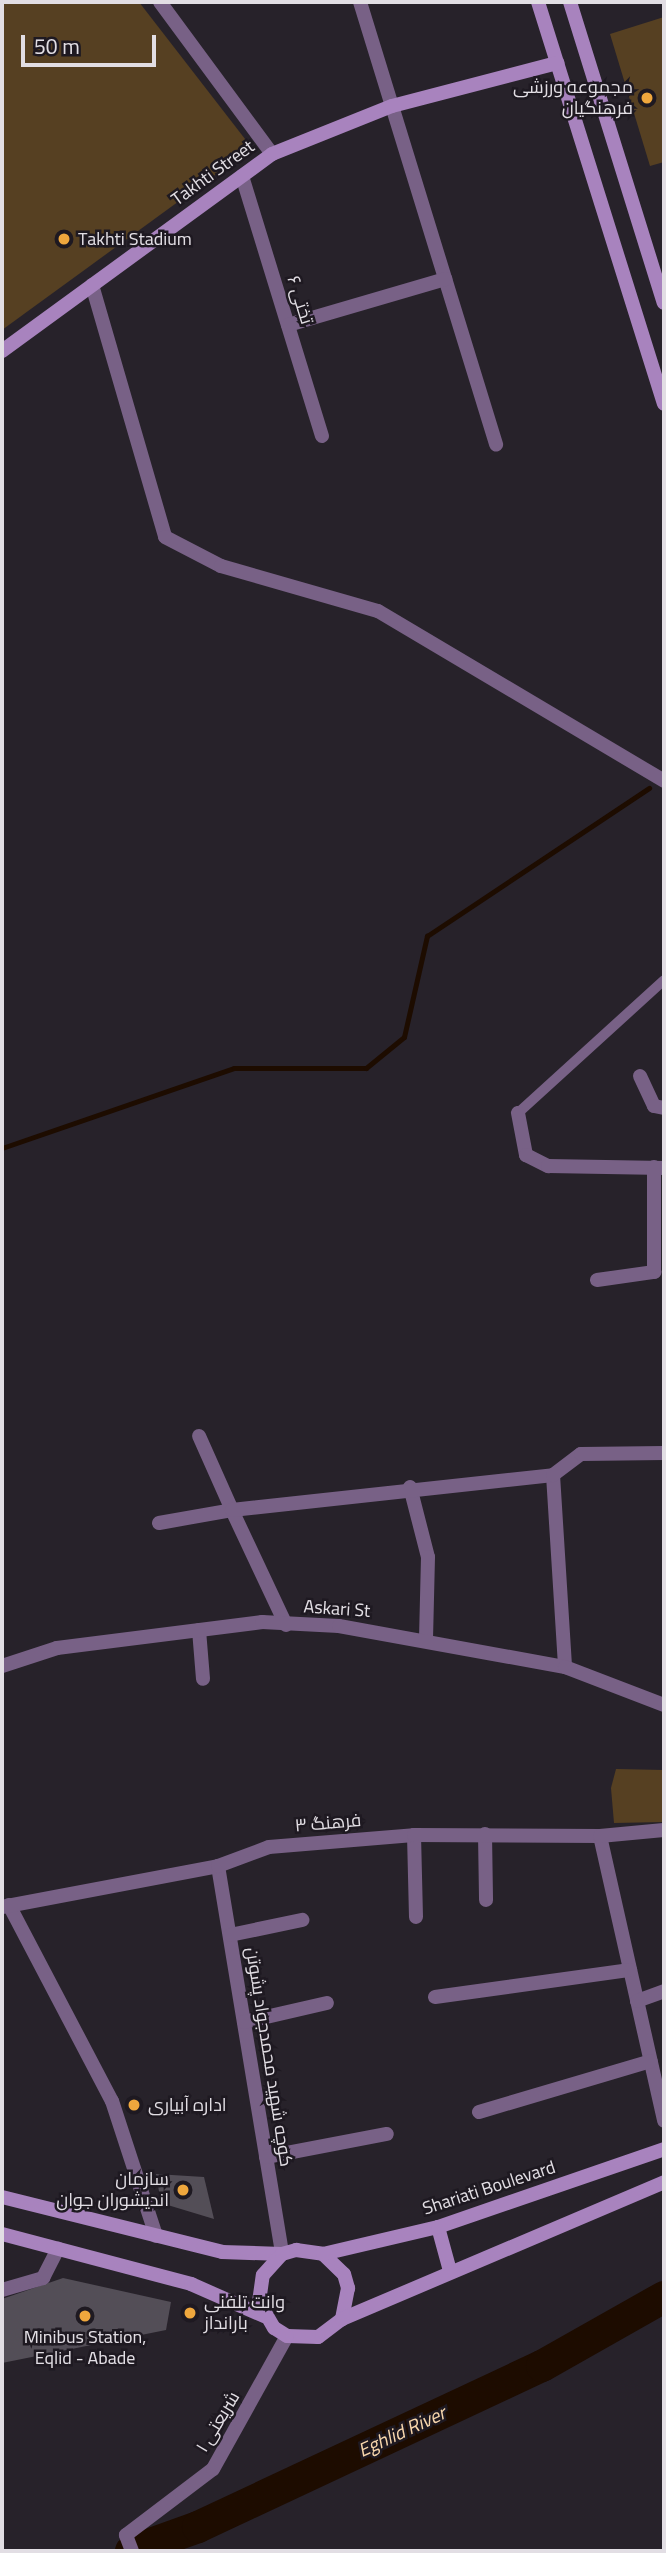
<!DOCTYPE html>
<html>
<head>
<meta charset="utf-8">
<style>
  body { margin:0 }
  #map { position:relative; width:666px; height:2553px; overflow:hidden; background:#27222a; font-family:Georgia,Cairo,serif }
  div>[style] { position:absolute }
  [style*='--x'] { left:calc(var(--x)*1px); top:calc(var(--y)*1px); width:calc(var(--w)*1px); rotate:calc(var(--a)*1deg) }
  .green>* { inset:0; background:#564022 }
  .stream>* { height:5px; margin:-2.5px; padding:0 2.5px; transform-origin:2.5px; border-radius:2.5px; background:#1d0c00 }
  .river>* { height:32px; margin:-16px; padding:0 16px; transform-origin:16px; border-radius:16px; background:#1d0c00 }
  .building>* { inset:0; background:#534e57 }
  .lane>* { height:10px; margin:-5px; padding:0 5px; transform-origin:5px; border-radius:5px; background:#786186 }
  .street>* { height:14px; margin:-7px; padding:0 7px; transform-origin:7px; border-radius:7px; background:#786186 }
  .secondary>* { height:14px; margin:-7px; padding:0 7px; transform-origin:7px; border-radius:7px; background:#a883be }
  .dots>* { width:19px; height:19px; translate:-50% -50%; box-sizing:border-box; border:4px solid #1e1921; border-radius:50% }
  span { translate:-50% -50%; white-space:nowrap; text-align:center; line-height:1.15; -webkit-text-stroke:5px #1e1921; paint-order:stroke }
  .poi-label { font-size:18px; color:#e2dee4 }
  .right { translate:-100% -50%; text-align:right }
  .left { translate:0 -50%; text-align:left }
  .street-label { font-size:18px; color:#e2dee4 }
  .water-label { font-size:19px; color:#f7d6ac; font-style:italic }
  .frame { position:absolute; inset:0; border:4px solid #e2dee4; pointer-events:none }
  .scale { position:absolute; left:21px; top:35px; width:135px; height:32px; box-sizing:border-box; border:4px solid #e2dee4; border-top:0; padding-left:9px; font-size:21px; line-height:24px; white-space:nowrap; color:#e2dee4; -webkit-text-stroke:5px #1e1921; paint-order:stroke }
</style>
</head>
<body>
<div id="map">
  <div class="green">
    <i style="clip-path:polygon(2px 2px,139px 2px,252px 148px,2px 330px)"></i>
    <i style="clip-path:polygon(664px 17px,664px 162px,650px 166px,610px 34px)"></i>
    <i style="clip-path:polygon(616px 1769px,664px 1770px,664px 1822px,614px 1823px,611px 1788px)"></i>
  </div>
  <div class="stream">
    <i style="--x:2;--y:1148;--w:245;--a:-19"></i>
    <i style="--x:234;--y:1068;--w:132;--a:0"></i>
    <i style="--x:366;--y:1068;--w:49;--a:-39.2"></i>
    <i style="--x:404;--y:1037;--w:104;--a:-77.2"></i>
    <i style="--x:427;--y:936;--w:267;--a:-33.7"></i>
  </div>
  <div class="river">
    <i style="--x:131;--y:2551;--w:71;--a:-19.7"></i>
    <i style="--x:198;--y:2527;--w:380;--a:-25.1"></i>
    <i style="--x:542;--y:2366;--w:140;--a:-29.5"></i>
  </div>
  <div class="building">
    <i style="clip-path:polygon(156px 2174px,204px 2177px,214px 2219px,161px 2203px)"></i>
    <i style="clip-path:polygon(63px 2278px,171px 2302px,166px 2330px,2px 2363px,2px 2299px)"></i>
  </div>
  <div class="lane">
    <i style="--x:518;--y:1113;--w:197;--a:-42.3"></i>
  </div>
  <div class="street">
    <i style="--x:160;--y:2;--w:189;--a:53.6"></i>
    <i style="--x:360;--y:2;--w:463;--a:72.9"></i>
    <i style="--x:242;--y:176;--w:272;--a:72.9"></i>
    <i style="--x:92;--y:285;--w:262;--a:73.8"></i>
    <i style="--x:165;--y:537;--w:63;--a:27.4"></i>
    <i style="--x:221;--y:566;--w:163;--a:16"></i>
    <i style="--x:378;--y:611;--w:333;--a:30.7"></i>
    <i style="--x:288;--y:325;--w:164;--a:-16.3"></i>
    <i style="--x:640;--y:1076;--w:33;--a:65"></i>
    <i style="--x:654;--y:1106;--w:10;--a:11"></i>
    <i style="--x:518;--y:1113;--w:43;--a:79.2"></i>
    <i style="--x:526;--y:1155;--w:25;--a:27"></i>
    <i style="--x:548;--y:1166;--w:116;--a:1"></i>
    <i style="--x:597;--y:1280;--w:58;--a:-8"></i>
    <i style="--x:654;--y:1272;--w:105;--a:-90"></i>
    <i style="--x:553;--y:1475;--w:192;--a:86.4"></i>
    <i style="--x:410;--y:1487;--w:72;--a:75.6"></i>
    <i style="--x:428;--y:1557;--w:83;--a:91.4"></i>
    <i style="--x:159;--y:1523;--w:74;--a:-10.1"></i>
    <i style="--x:232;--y:1510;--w:81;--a:-114"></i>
    <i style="--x:286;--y:1625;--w:127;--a:-115.2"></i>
    <i style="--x:232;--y:1510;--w:323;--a:-6.2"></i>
    <i style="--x:553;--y:1475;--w:35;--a:-37"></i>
    <i style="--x:581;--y:1454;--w:83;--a:-0.7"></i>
    <i style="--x:199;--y:1630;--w:49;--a:85.3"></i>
    <i style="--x:2;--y:1666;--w:58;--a:-18.1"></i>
    <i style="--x:57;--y:1648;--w:207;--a:-7.2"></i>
    <i style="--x:262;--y:1622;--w:77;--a:3"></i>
    <i style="--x:339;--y:1626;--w:230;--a:10.3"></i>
    <i style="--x:565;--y:1667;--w:106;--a:21"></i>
    <i style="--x:485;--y:1834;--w:66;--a:89.1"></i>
    <i style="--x:414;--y:1835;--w:82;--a:88.6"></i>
    <i style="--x:600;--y:1836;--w:292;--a:77.3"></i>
    <i style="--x:218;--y:1866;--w:393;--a:80.6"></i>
    <i style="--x:9;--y:1905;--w:221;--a:62.3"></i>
    <i style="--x:112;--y:2101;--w:142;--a:71.9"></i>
    <i style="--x:2;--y:1907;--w:220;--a:-10.7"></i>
    <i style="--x:218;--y:1866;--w:54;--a:-20.4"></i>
    <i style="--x:269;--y:1847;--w:145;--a:-4.7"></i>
    <i style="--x:414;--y:1835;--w:186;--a:0.3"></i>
    <i style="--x:600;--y:1836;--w:64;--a:-5.4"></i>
    <i style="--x:230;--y:1935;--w:74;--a:-11.8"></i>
    <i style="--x:435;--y:1997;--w:197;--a:-7.9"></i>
    <i style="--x:637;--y:2001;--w:29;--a:-20"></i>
    <i style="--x:244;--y:2022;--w:85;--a:-12.9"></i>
    <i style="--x:479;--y:2112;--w:179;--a:-16.5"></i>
    <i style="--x:266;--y:2157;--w:123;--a:-10.8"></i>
    <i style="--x:2;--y:2290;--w:43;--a:-16.3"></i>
    <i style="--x:43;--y:2278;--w:33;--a:-63"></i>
    <i style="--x:132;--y:2551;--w:17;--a:-111"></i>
    <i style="--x:126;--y:2535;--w:109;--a:-37.2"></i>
    <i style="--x:213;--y:2469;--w:152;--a:-60.9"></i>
  </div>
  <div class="secondary">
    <i style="--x:538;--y:2;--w:421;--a:72.6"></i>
    <i style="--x:570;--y:2;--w:315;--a:72.7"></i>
    <i style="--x:2;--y:351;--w:334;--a:-36.1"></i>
    <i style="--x:272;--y:154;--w:129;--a:-21.8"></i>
    <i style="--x:392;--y:106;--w:171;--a:-14.6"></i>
    <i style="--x:2;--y:2197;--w:227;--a:14"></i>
    <i style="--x:222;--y:2252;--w:60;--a:1.9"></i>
    <i style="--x:438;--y:2227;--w:46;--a:74.7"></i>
    <i style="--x:2;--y:2234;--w:196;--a:14.8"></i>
    <i style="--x:191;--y:2284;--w:80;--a:23.7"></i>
    <i style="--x:323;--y:2254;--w:29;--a:44"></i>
    <i style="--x:344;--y:2274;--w:15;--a:74"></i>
    <i style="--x:348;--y:2288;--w:32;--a:101"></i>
    <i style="--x:342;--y:2319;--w:30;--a:143"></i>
    <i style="--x:318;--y:2337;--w:31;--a:-178"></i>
    <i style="--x:287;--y:2336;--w:15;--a:-148"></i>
    <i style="--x:274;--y:2328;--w:30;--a:-120"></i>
    <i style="--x:259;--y:2302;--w:27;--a:-82"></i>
    <i style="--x:263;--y:2275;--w:28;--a:-48"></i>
    <i style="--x:282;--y:2254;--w:15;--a:-16"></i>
    <i style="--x:296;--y:2250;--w:27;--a:8"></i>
    <i style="--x:323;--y:2254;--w:118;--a:-13.2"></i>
    <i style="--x:438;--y:2227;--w:239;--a:-19"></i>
    <i style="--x:342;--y:2319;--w:350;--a:-23"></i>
  </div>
  <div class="dots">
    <i style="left:647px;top:98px;background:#efa73d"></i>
    <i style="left:64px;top:239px;background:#efa73d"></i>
    <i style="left:134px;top:2105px;background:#efa73d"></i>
    <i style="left:183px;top:2190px;background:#efa73d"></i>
    <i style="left:190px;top:2313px;background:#efa73d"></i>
    <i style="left:85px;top:2316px;background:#efa73d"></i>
  </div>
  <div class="poi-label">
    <span class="right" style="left:633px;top:98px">مجموعه ورزشی<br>فرهنگیان</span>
    <span class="left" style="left:78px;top:239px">Takhti Stadium</span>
    <span class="left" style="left:148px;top:2105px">اداره آبیاری</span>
    <span class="right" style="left:169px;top:2190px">سازمان<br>اندیشوران جوان</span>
    <span class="left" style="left:204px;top:2313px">وانت تلفنی<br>بارانداز</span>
    <span style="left:85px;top:2348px">Minibus Station,<br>Eqlid - Abade</span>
  </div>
  <div class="street-label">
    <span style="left:213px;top:173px;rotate:-36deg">Takhti Street</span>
    <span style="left:300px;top:300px;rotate:73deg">تختی ۶</span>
    <span style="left:337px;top:1609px;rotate:4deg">Askari St</span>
    <span style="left:328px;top:1823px;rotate:-5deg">فرهنگ ۳</span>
    <span style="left:269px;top:2057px;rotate:81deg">کوچه شهید محمدجواد پشوتن</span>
    <span style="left:489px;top:2188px;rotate:-18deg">Shariati Boulevard</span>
    <span style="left:218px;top:2422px;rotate:-59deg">شریعتی ۱</span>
  </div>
  <div class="water-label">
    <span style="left:402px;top:2432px;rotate:-25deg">Eghlid River</span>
  </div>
  <div class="frame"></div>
  <div class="scale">50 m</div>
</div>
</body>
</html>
